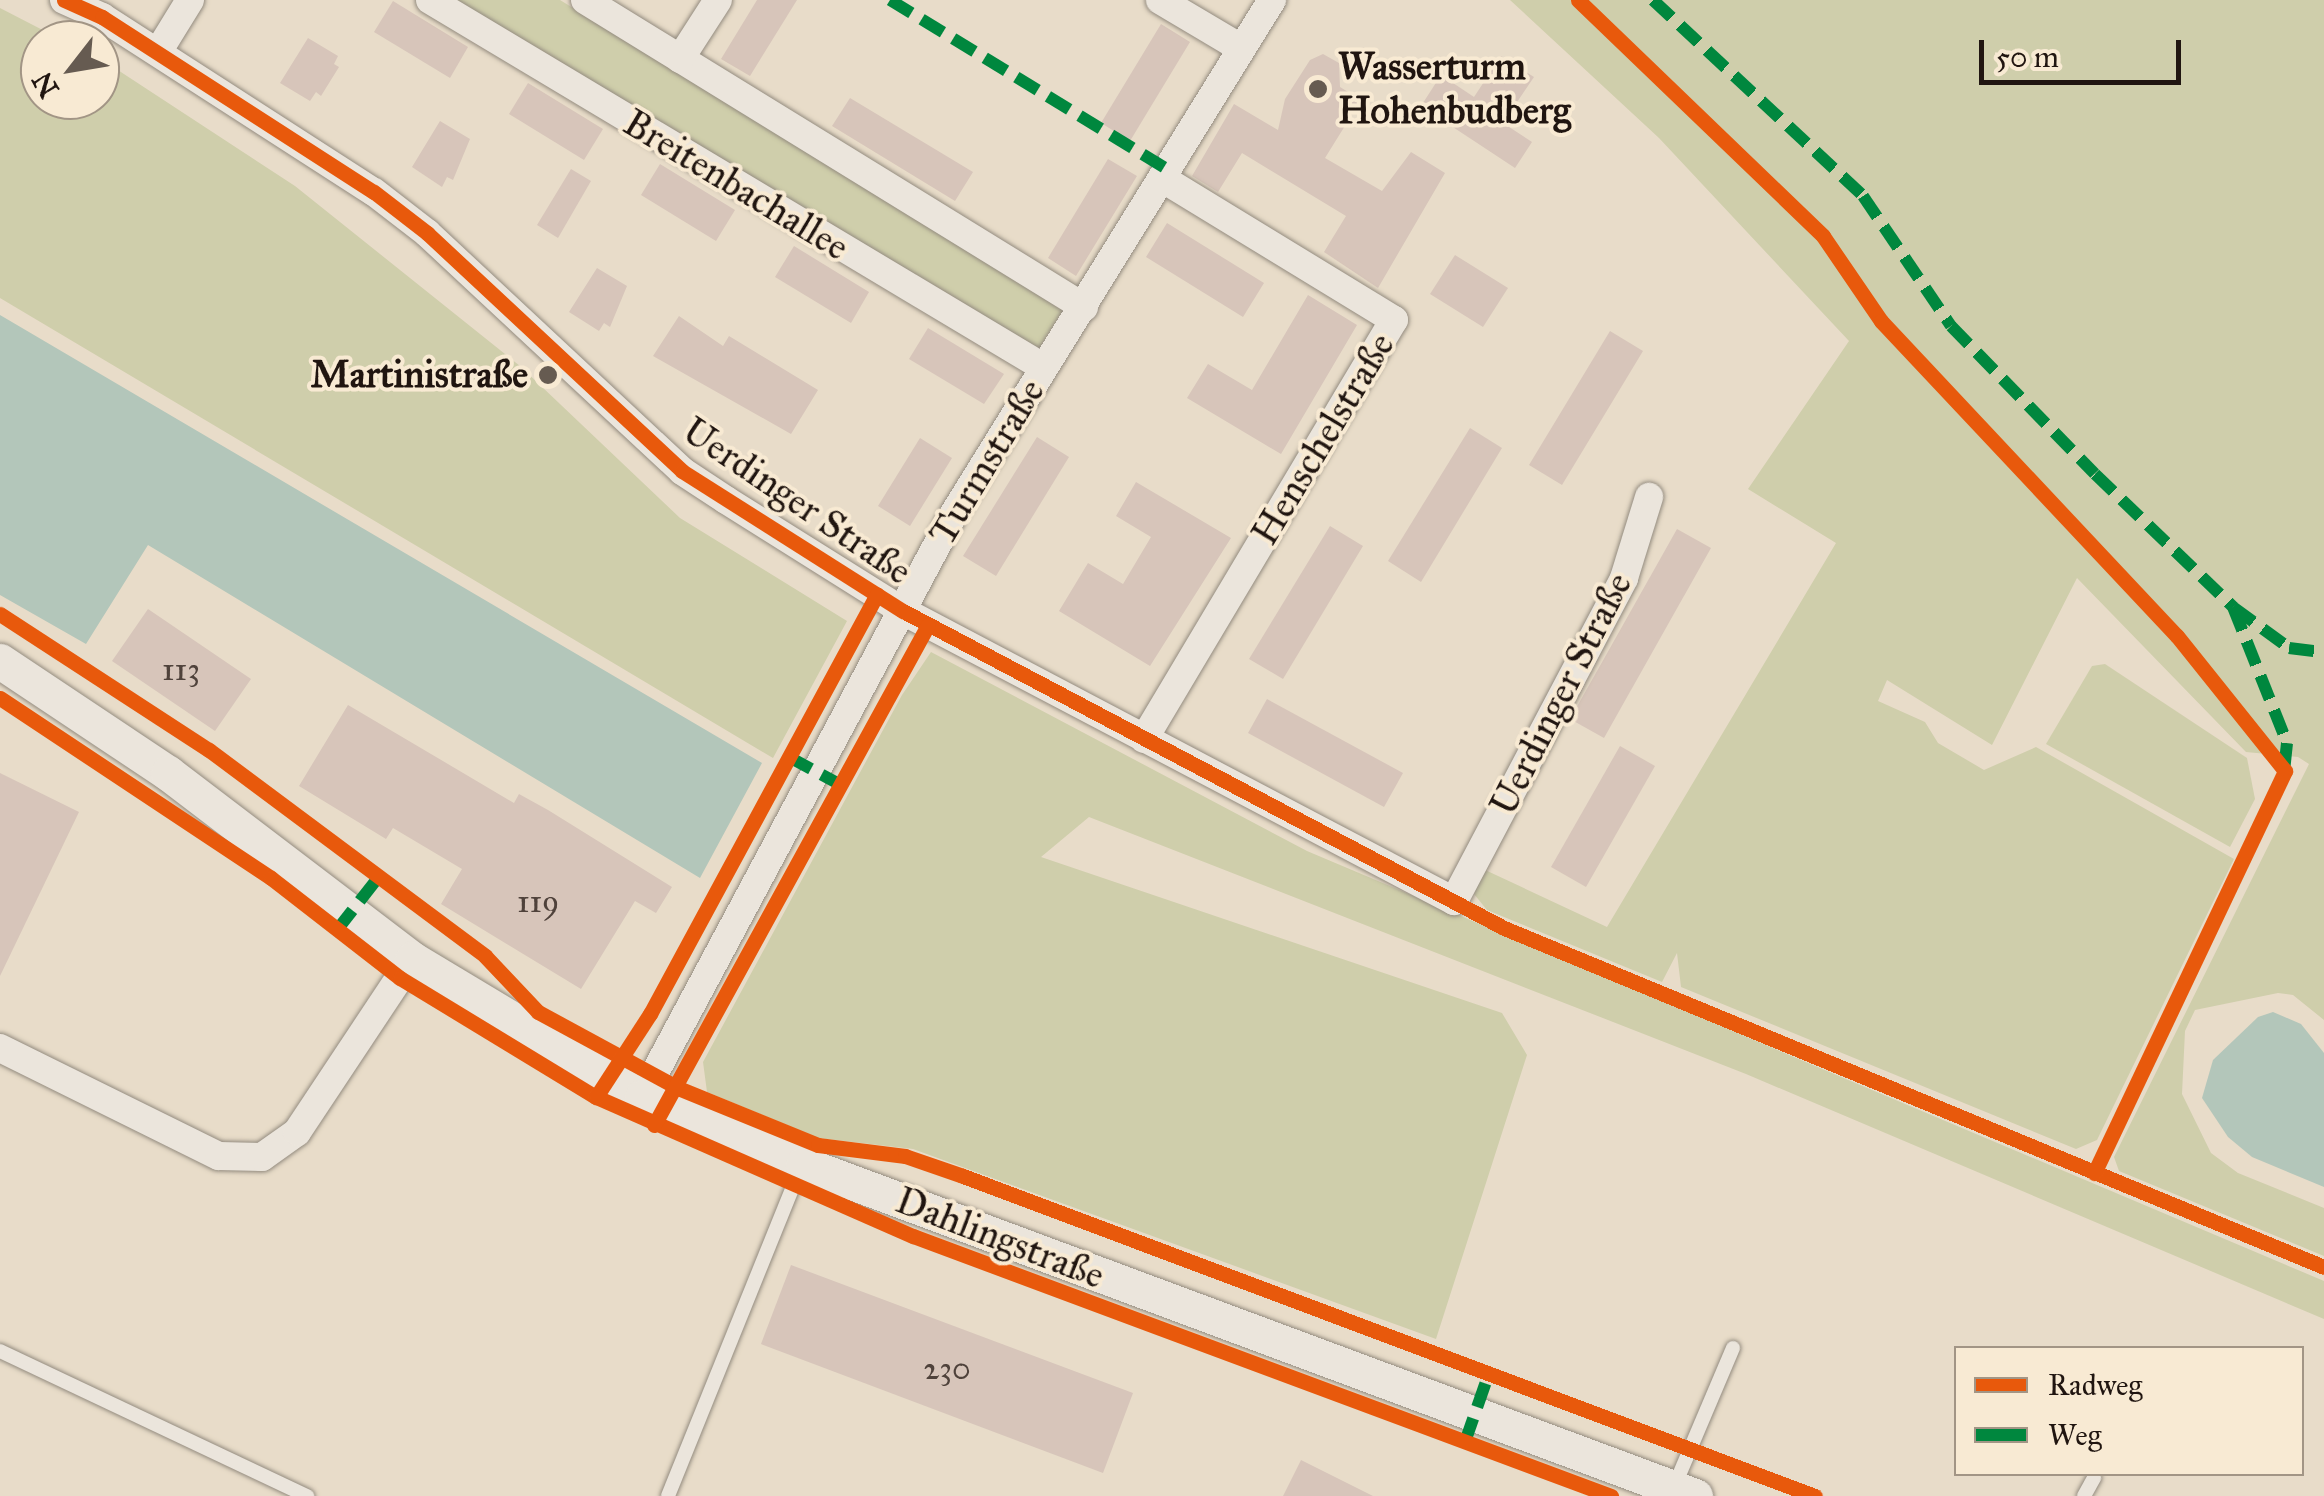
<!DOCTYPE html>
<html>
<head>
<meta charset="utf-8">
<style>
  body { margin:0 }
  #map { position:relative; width:2324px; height:1496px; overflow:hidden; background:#e8dcc9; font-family:"IM FELL Great Primer",serif }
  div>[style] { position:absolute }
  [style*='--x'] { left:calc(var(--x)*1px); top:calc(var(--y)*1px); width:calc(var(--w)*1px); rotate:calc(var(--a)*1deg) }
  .green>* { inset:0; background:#cfceab }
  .water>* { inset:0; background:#b3c6ba }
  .building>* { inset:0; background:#d7c5ba }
  .roads { filter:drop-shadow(0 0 2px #938b7f) drop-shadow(0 0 2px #938b7f) }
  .service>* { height:14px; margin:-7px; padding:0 7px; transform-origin:7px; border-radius:7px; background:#ebe5dc }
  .minor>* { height:28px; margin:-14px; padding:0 14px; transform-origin:14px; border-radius:14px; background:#ebe5dc }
  .tertiary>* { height:35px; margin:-17.5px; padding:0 17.5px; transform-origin:17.5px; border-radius:17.5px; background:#ebe5dc }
  .quiet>* { height:12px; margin-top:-6px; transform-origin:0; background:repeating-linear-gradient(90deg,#00873e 0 25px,transparent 0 37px) }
  .cycleway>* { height:15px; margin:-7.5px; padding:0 7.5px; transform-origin:7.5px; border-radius:7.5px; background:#e8590c }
  .dots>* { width:28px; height:28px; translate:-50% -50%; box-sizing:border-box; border:5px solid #f8ead3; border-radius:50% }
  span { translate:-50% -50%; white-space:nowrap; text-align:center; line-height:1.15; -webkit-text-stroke:8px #f8ead3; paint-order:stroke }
  .number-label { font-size:32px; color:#4f423b }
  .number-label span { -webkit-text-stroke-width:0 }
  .poi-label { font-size:38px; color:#201510; font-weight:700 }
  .left { translate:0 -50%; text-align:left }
  .right { translate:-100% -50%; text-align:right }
  .street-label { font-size:38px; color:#201510 }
  .legend { position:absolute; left:1954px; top:1346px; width:350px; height:130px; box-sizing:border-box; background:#f8ead3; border:2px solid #a29585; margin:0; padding:12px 18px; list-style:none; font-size:30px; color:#201510 }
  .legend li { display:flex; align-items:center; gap:20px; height:50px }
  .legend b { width:50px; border:2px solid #a29585 }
  .north { position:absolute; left:20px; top:20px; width:100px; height:100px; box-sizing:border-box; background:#f8ead3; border:2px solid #a29585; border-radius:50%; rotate:239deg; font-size:28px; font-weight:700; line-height:40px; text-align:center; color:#201510 }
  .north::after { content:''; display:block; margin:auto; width:35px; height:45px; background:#665b51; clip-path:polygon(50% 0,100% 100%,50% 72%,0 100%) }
  .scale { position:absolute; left:1979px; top:40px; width:202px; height:45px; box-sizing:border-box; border:5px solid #201510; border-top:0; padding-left:12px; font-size:30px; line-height:35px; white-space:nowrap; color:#201510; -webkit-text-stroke:8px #f8ead3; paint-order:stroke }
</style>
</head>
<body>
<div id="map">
  <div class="green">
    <i style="clip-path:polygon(453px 0,560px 0,1063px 310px,1035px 355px)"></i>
    <i style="clip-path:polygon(1510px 0,2324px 0,2324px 1020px,2293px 995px,2278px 993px,2195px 1010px,2185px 1031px,2182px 1094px,2211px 1153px,2238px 1173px,2324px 1208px,2324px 1256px,2119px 1171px,2114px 1157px,2309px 764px,2298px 757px,2246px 752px,2077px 578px,1992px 745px,1887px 680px,1878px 701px,1925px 722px,1938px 743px,1984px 770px,2036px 747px,2234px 859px,2097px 1140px,2076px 1149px,1681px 987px,1677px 953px,1662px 982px,1487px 910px,1474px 894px,1483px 869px,1607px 927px,1836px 543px,1748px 489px,1849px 341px,1659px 138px)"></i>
    <i style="clip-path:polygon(0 8px,62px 40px,40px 40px,40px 100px,100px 100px,101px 59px,295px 186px,520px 366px,680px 518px,847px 621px,773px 758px,0 298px)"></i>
    <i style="clip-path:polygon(931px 652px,1307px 851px,2324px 1281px,2324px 1319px,1746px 1074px,1089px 817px,1041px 857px,1502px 1013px,1527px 1055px,1436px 1339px,913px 1149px,818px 1138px,707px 1092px,703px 1062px,902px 695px)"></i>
    <i style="clip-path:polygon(2105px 664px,2247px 758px,2255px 799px,2230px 847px,2046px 744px,2092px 666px)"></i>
  </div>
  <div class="water">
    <i style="clip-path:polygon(0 315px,762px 763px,700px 878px,148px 545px,86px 644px,0 595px)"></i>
    <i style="clip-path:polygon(2273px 1012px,2301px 1024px,2324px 1053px,2324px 1187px,2252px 1157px,2228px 1137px,2202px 1098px,2213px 1060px,2258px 1017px)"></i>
  </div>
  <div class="building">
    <i style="clip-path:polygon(757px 0,797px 0,750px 76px,721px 59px)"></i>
    <i style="clip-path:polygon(393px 1px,468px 47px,450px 78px,374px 32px)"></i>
    <i style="clip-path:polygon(1161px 24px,1190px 42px,1130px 141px,1101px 123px)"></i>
    <i style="clip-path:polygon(308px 38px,338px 56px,334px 64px,339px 67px,321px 96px,316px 92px,310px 101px,280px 83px)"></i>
    <i style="clip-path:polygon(1323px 54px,1339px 63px,1340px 87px,1361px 100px,1325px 158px,1382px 191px,1411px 152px,1445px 173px,1378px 288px,1324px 252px,1346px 216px,1242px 153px,1218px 192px,1192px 176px,1234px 104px,1278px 130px,1285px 99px,1310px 60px)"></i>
    <i style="clip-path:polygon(1501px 56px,1534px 77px,1503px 123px,1532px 142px,1515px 168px,1421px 106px,1441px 75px,1474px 97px)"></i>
    <i style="clip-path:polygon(528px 83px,603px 129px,584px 160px,509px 114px)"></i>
    <i style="clip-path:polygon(850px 98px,973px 172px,955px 201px,832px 126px)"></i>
    <i style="clip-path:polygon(440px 121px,470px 139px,453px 180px,447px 177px,442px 187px,412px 167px)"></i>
    <i style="clip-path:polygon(1108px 159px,1137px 176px,1076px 276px,1048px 258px)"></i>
    <i style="clip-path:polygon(660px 164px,735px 210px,716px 241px,641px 195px)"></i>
    <i style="clip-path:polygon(571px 169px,591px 181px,558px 238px,537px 225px)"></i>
    <i style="clip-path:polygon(1167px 223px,1264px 283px,1243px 317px,1146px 257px)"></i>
    <i style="clip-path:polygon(794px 246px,869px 292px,851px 323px,775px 277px)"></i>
    <i style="clip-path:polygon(1455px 255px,1508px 288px,1483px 327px,1430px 294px)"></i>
    <i style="clip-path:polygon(597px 268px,627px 286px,610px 327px,604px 323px,599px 331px,569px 312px)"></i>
    <i style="clip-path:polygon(1308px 295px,1357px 325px,1281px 454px,1187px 398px,1208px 364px,1252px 390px)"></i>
    <i style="clip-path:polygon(679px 316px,723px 346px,729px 336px,818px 390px,791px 434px,653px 356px)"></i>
    <i style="clip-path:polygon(928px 328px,1004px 374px,984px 404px,909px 359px)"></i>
    <i style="clip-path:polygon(1610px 331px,1643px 351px,1562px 485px,1529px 465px)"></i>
    <i style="clip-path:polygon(1470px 428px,1502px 448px,1421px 582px,1388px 561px)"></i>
    <i style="clip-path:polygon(1037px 437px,1069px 457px,996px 576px,963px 556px)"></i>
    <i style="clip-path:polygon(920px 438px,952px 458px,910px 526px,878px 506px)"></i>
    <i style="clip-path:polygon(1136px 482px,1231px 538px,1150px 666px,1059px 611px,1088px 563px,1123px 584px,1151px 537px,1116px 516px)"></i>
    <i style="clip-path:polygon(1330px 526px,1363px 546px,1283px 679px,1249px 659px)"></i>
    <i style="clip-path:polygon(1677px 529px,1711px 548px,1604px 738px,1570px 719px)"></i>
    <i style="clip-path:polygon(148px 609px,251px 679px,215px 731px,112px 661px)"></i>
    <i style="clip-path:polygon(1267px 699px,1403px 773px,1384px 807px,1248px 733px)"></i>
    <i style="clip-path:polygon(348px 705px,514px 803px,519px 794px,548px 810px,672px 887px,656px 913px,635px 901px,581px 989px,441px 904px,462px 869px,393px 828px,386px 839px,299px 786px)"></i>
    <i style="clip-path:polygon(1620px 746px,1655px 766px,1586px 887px,1551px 867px)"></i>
    <i style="clip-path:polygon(0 773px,79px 812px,0 976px)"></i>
    <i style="clip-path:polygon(791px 1265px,1133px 1393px,1103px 1473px,761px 1344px)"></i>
    <i style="clip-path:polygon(1301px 1460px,1373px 1496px,1283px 1496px)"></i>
  </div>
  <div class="roads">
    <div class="service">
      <i style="--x:0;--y:1351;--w:340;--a:25.3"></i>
      <i style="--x:1674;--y:1487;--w:151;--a:-67"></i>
      <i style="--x:668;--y:1496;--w:358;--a:-68"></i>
      <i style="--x:2084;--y:1496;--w:21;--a:-61"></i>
    </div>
    <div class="minor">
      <i style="--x:64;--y:0;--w:42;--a:24.1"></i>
      <i style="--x:102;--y:17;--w:323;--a:32.8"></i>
      <i style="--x:374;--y:192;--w:67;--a:37.7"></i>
      <i style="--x:427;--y:233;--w:349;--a:43"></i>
      <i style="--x:682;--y:471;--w:53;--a:33.4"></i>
      <i style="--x:726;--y:500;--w:209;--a:32.1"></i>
      <i style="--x:903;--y:611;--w:623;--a:27.76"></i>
      <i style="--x:1454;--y:901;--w:365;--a:-62.2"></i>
      <i style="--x:1624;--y:578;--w:85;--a:-72.8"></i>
      <i style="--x:430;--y:0;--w:714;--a:30.91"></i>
      <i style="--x:585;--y:0;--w:586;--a:31.6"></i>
      <i style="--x:1160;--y:0;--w:94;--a:30.7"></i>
      <i style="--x:158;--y:52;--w:61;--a:-58.4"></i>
      <i style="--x:680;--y:59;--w:70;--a:-57.2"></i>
      <i style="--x:1144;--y:739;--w:488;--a:-59.2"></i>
      <i style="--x:1394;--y:320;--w:271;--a:-148.6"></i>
      <i style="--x:0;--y:1048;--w:244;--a:26.3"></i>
      <i style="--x:219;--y:1156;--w:43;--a:1.3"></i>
      <i style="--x:262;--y:1157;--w:43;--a:-35.5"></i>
      <i style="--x:297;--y:1132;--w:208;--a:-56.4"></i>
      <i style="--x:642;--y:1097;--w:660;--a:-61.88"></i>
      <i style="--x:953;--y:515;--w:606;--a:-58.23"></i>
    </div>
    <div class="tertiary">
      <i style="--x:0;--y:661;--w:202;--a:33.7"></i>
      <i style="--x:168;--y:773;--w:307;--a:37.3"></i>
      <i style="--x:412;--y:959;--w:268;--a:31"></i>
      <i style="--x:642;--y:1097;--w:174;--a:22.6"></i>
      <i style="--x:803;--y:1164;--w:952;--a:20.42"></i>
    </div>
  </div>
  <div class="quiet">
    <i style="--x:890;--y:0;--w:326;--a:31.4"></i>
    <i style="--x:1653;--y:0;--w:287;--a:43"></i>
    <i style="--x:1863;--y:196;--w:157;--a:55.9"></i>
    <i style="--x:1951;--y:326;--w:206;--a:45.8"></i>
    <i style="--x:2095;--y:474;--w:192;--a:43.9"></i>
    <i style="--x:2233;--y:607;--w:69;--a:36.2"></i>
    <i style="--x:2289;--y:648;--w:35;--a:7"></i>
    <i style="--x:2233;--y:607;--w:146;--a:68.3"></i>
    <i style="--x:2287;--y:743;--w:28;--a:96"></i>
    <i style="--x:789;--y:757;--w:59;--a:28.3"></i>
    <i style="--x:337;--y:930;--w:65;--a:-51.9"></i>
    <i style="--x:1465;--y:1442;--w:73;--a:-70.8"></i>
  </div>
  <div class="cycleway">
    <i style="--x:64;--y:0;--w:42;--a:24.1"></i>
    <i style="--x:102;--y:17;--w:323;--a:32.8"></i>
    <i style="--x:374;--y:192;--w:67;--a:37.7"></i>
    <i style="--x:427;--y:233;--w:349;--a:43"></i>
    <i style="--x:682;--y:471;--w:262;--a:32.4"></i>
    <i style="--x:903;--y:611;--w:679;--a:27.81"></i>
    <i style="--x:1504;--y:928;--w:887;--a:22.46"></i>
    <i style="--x:1578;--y:0;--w:340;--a:43.9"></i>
    <i style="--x:1823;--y:236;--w:103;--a:55.7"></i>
    <i style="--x:1881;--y:321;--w:432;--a:46.8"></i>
    <i style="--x:2177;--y:636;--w:173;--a:51.3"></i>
    <i style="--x:2285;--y:771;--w:445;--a:115.4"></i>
    <i style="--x:0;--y:614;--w:249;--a:33.1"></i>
    <i style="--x:209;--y:750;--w:344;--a:36.7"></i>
    <i style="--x:485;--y:956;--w:77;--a:46.6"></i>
    <i style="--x:538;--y:1012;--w:159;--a:28.5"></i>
    <i style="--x:678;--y:1088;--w:151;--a:22.2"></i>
    <i style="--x:818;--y:1145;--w:88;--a:7.2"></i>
    <i style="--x:905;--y:1156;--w:61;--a:19"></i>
    <i style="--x:963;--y:1176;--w:910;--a:20.59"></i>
    <i style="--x:0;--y:698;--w:325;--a:33.6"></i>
    <i style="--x:271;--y:878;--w:163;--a:37.8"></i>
    <i style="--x:400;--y:978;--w:229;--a:31.3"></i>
    <i style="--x:596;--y:1097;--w:346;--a:23.7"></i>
    <i style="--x:913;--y:1236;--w:745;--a:20.43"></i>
    <i style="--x:596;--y:1097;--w:99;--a:-57"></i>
    <i style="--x:650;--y:1014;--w:477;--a:-61.6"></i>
    <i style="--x:654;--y:1125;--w:570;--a:-61.28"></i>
  </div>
  <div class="dots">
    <i style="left:1318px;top:89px;background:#665b51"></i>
    <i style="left:548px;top:375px;background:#665b51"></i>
  </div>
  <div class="number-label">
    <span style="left:181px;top:670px">113</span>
    <span style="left:538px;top:902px">119</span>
    <span style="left:947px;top:1369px">230</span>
  </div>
  <div class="poi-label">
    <span class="left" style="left:1338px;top:89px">Wasserturm<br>Hohenbudberg</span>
    <span class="right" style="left:528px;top:375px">Martinistraße</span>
  </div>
  <div class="street-label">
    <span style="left:736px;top:185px;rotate:31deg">Breitenbachallee</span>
    <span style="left:1323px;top:439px;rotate:-59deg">Henschelstraße</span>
    <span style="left:987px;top:462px;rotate:-59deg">Turmstraße</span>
    <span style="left:797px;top:501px;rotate:34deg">Uerdinger Straße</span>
    <span style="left:1561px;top:694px;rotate:-63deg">Uerdinger Straße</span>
    <span style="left:1000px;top:1238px;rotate:21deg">Dahlingstraße</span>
  </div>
  <ul class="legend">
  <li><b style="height:12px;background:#e8590c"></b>Radweg</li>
  <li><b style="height:12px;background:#00873e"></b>Weg</li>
  </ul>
  <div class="north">N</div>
  <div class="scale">50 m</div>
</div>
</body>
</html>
